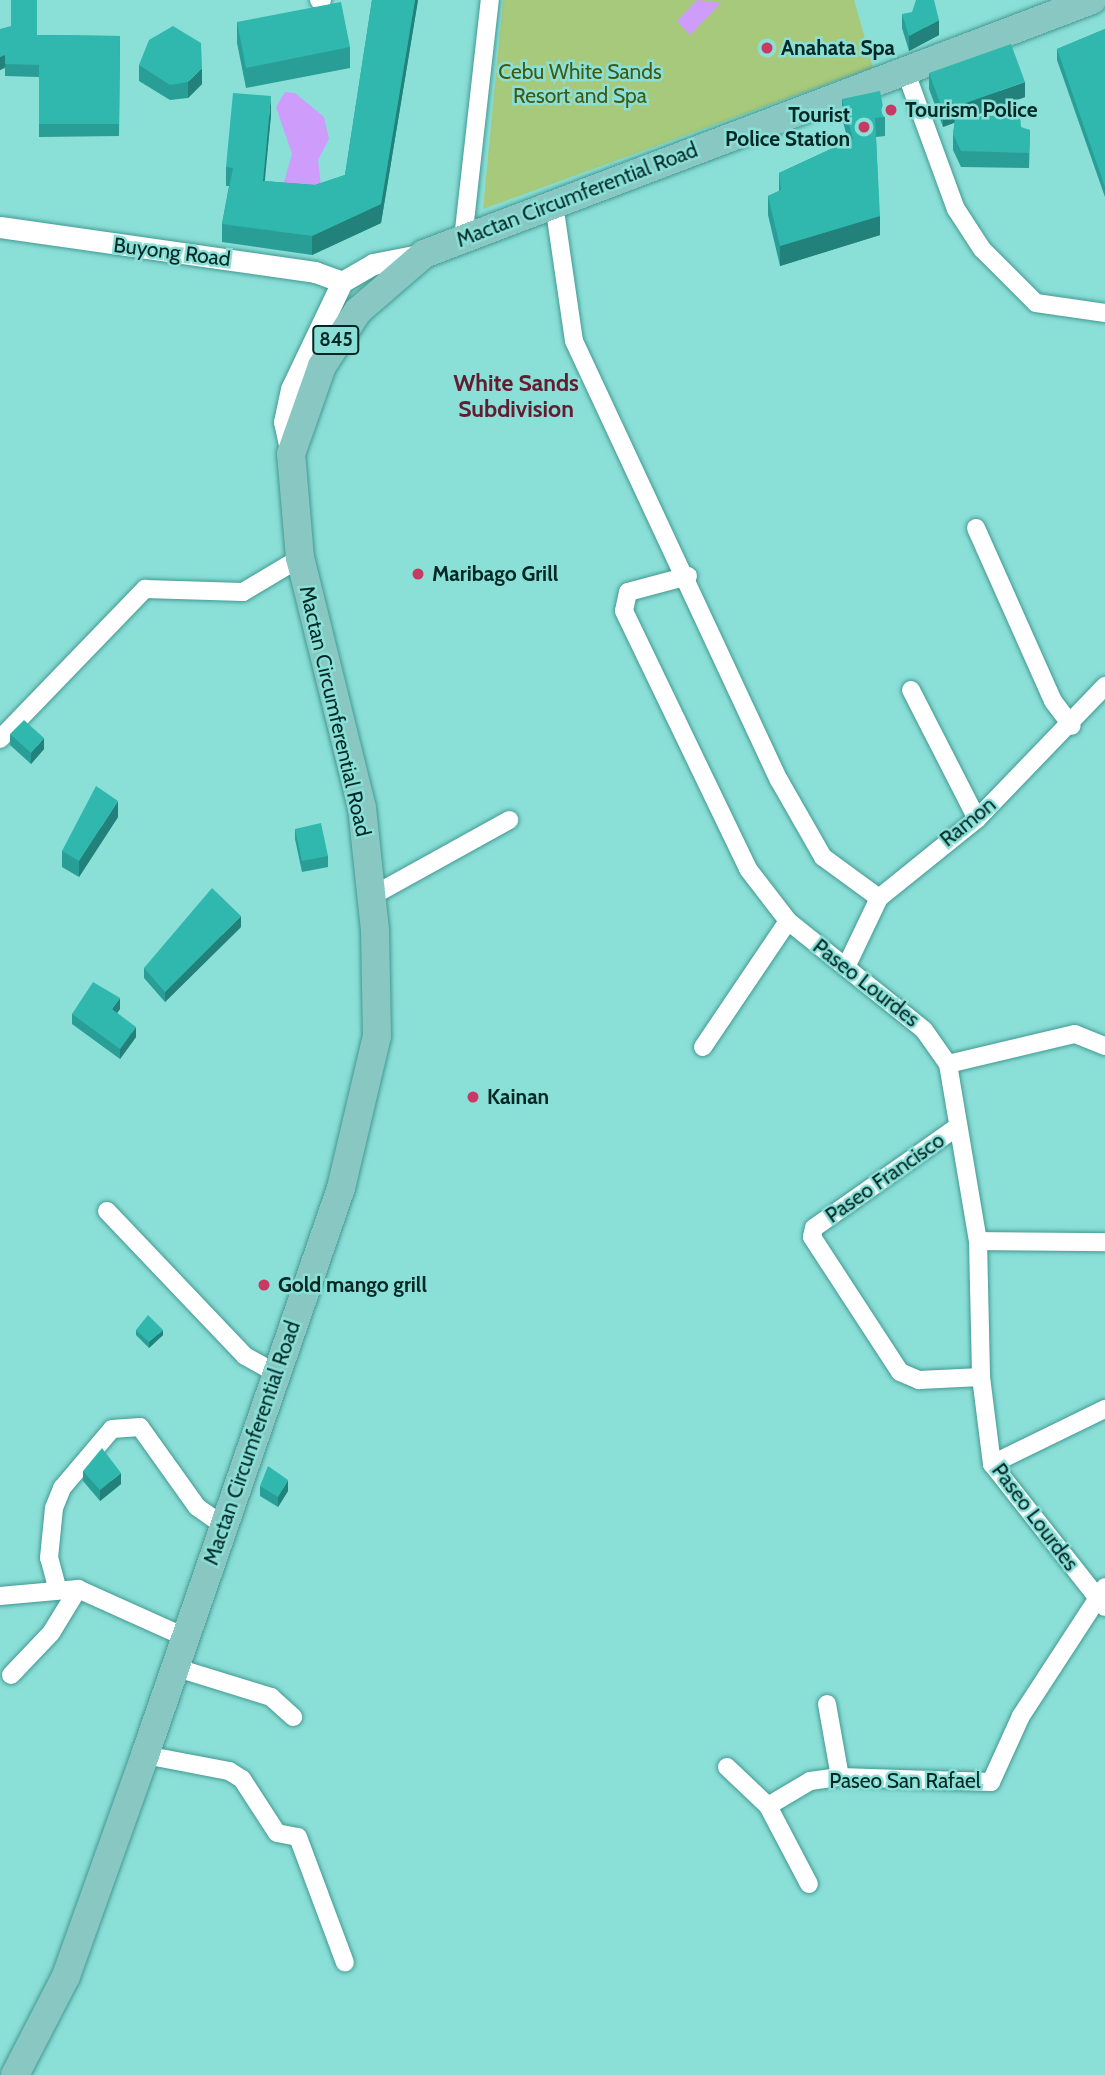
<!DOCTYPE html>
<html>
<head>
<meta charset="utf-8">
<style>
  body { margin:0 }
  #map { position:relative; width:1105px; height:2075px; overflow:hidden; background:#8adfd7; font-family:Cabin,sans-serif }
  div>[style] { position:absolute }
  [style*='--x'] { left:calc(var(--x)*1px); top:calc(var(--y)*1px); width:calc(var(--w)*1px); rotate:calc(var(--a)*1deg) }
  .green>* { inset:0; background:#a7c97b }
  .water>* { inset:0; background:#ce9cfb }
  .roads { filter:drop-shadow(0 0 2px #439992) drop-shadow(0 0 2px #439992) }
  .minor>* { height:18px; margin:-9px; padding:0 9px; transform-origin:9px; border-radius:9px; background:#fff }
  .tertiary>* { height:21px; margin:-10.5px; padding:0 10.5px; transform-origin:10.5px; border-radius:10.5px; background:#fff }
  .primary>* { height:28px; margin:-14px; padding:0 14px; transform-origin:14px; border-radius:14px; background:#88c7c2 }
  .wall>* { inset:0; background:#299e96 }
  .shaded-wall>* { inset:0; background:#22817a }
  .building>* { inset:0; background:#30b8ae }
  .dots>* { width:19px; height:19px; translate:-50% -50%; box-sizing:border-box; border:4px solid #8adfd7; border-radius:50% }
  span { translate:-50% -50%; white-space:nowrap; text-align:center; line-height:1.15; -webkit-text-stroke:5px #8adfd7; paint-order:stroke }
  .shield-label span { padding:2px 5px; background:#8adfd7; border:2px solid; border-radius:5px; -webkit-text-stroke-width:0 }
  .shield-label { font-size:19px; color:#022826; font-weight:700 }
  .poi-label { font-size:21px; color:#022826; font-weight:700 }
  .left { translate:0 -50%; text-align:left }
  .right { translate:-100% -50%; text-align:right }
  .park-label { font-size:21px; color:#405a10 }
  .street-label { font-size:21px; color:#022826 }
  .neighbourhood-label { font-size:23px; color:#621d30; font-weight:700 }
</style>
</head>
<body>
<div id="map">
  <div class="green">
    <i style="clip-path:polygon(503px 0,854px 0,873px 67px,483px 209px)"></i>
  </div>
  <div class="water">
    <i style="clip-path:polygon(697px 0,721px 3px,690px 35px,677px 21px)"></i>
    <i style="clip-path:polygon(285px 92px,295px 93px,324px 117px,329px 139px,318px 160px,321px 185px,289px 191px,284px 182px,292px 154px,276px 107px)"></i>
  </div>
  <div class="roads">
    <div class="minor">
      <i style="--x:319;--y:0;--w:3;--a:0"></i>
      <i style="--x:905;--y:70;--w:148;--a:69.9"></i>
      <i style="--x:956;--y:209;--w:48;--a:57"></i>
      <i style="--x:982;--y:249;--w:76;--a:45"></i>
      <i style="--x:1036;--y:303;--w:70;--a:8.2"></i>
      <i style="--x:554;--y:204;--w:138;--a:81.7"></i>
      <i style="--x:574;--y:341;--w:485;--a:65"></i>
      <i style="--x:779;--y:780;--w:89;--a:60.3"></i>
      <i style="--x:823;--y:857;--w:69;--a:36.2"></i>
      <i style="--x:463;--y:239;--w:241;--a:-83.6"></i>
      <i style="--x:976;--y:528;--w:189;--a:66"></i>
      <i style="--x:1053;--y:701;--w:31;--a:53"></i>
      <i style="--x:688;--y:576;--w:62;--a:165.1"></i>
      <i style="--x:628;--y:592;--w:19;--a:102"></i>
      <i style="--x:624;--y:611;--w:286;--a:64.3"></i>
      <i style="--x:748;--y:869;--w:66;--a:52.4"></i>
      <i style="--x:788;--y:921;--w:174;--a:38.7"></i>
      <i style="--x:924;--y:1030;--w:42;--a:54.8"></i>
      <i style="--x:948;--y:1064;--w:180;--a:80.4"></i>
      <i style="--x:978;--y:1241;--w:136;--a:88.7"></i>
      <i style="--x:981;--y:1377;--w:88;--a:82.8"></i>
      <i style="--x:992;--y:1464;--w:182;--a:51.7"></i>
      <i style="--x:911;--y:690;--w:145;--a:62.9"></i>
      <i style="--x:0;--y:739;--w:209;--a:-46"></i>
      <i style="--x:145;--y:589;--w:98;--a:1.8"></i>
      <i style="--x:243;--y:592;--w:66;--a:-30.8"></i>
      <i style="--x:372;--y:896;--w:157;--a:-29"></i>
      <i style="--x:846;--y:967;--w:76;--a:-64.4"></i>
      <i style="--x:879;--y:898;--w:126;--a:-38.9"></i>
      <i style="--x:977;--y:819;--w:185;--a:-46.1"></i>
      <i style="--x:703;--y:1047;--w:152;--a:-56"></i>
      <i style="--x:948;--y:1064;--w:130;--a:-13.3"></i>
      <i style="--x:1075;--y:1034;--w:32;--a:22"></i>
      <i style="--x:957;--y:1127;--w:175;--a:144.8"></i>
      <i style="--x:814;--y:1228;--w:9;--a:103"></i>
      <i style="--x:812;--y:1237;--w:161;--a:56.9"></i>
      <i style="--x:900;--y:1372;--w:21;--a:23"></i>
      <i style="--x:919;--y:1380;--w:62;--a:-2.8"></i>
      <i style="--x:107;--y:1211;--w:200;--a:46.4"></i>
      <i style="--x:245;--y:1356;--w:35;--a:29"></i>
      <i style="--x:978;--y:1241;--w:127;--a:0.5"></i>
      <i style="--x:992;--y:1464;--w:126;--a:-26"></i>
      <i style="--x:57;--y:1587;--w:30;--a:-105"></i>
      <i style="--x:49;--y:1558;--w:50;--a:-84.3"></i>
      <i style="--x:54;--y:1508;--w:22;--a:-68"></i>
      <i style="--x:62;--y:1488;--w:77;--a:-49.7"></i>
      <i style="--x:112;--y:1429;--w:28;--a:-4"></i>
      <i style="--x:140;--y:1427;--w:98;--a:54.5"></i>
      <i style="--x:197;--y:1507;--w:32;--a:35"></i>
      <i style="--x:0;--y:1596;--w:78;--a:-5.1"></i>
      <i style="--x:78;--y:1589;--w:117;--a:24.2"></i>
      <i style="--x:174;--y:1667;--w:102;--a:17.2"></i>
      <i style="--x:271;--y:1697;--w:30;--a:42"></i>
      <i style="--x:11;--y:1675;--w:58;--a:-46.4"></i>
      <i style="--x:51;--y:1633;--w:52;--a:-58.5"></i>
      <i style="--x:827;--y:1704;--w:74;--a:79.9"></i>
      <i style="--x:145;--y:1755;--w:86;--a:10.8"></i>
      <i style="--x:229;--y:1771;--w:15;--a:32"></i>
      <i style="--x:242;--y:1779;--w:64;--a:57.1"></i>
      <i style="--x:277;--y:1833;--w:21;--a:11"></i>
      <i style="--x:298;--y:1837;--w:134;--a:69.5"></i>
      <i style="--x:727;--y:1767;--w:57;--a:43.6"></i>
      <i style="--x:768;--y:1806;--w:88;--a:62.3"></i>
      <i style="--x:768;--y:1806;--w:49;--a:-30.8"></i>
      <i style="--x:810;--y:1781;--w:30;--a:-8"></i>
      <i style="--x:840;--y:1777;--w:151;--a:1.9"></i>
      <i style="--x:991;--y:1782;--w:72;--a:-65.6"></i>
      <i style="--x:1021;--y:1716;--w:154;--a:-56.9"></i>
    </div>
    <div class="tertiary">
      <i style="--x:0;--y:227;--w:318;--a:8.1"></i>
      <i style="--x:315;--y:272;--w:29;--a:20"></i>
      <i style="--x:291;--y:454;--w:33;--a:-102"></i>
      <i style="--x:284;--y:422;--w:34;--a:-78"></i>
      <i style="--x:291;--y:389;--w:119;--a:-64.5"></i>
      <i style="--x:342;--y:282;--w:36;--a:-30"></i>
      <i style="--x:373;--y:264;--w:52;--a:-11.1"></i>
    </div>
    <div class="primary">
      <i style="--x:15;--y:2075;--w:111;--a:-62.7"></i>
      <i style="--x:66;--y:1976;--w:235;--a:-70.3"></i>
      <i style="--x:145;--y:1755;--w:600;--a:-70.93"></i>
      <i style="--x:341;--y:1188;--w:156;--a:-76.7"></i>
      <i style="--x:377;--y:1036;--w:106;--a:-91.1"></i>
      <i style="--x:375;--y:930;--w:123;--a:-96.1"></i>
      <i style="--x:362;--y:808;--w:258;--a:-103.9"></i>
      <i style="--x:300;--y:558;--w:104;--a:-94.9"></i>
      <i style="--x:291;--y:454;--w:93;--a:-70.6"></i>
      <i style="--x:322;--y:366;--w:66;--a:-56.8"></i>
      <i style="--x:358;--y:311;--w:87;--a:-40.8"></i>
      <i style="--x:424;--y:254;--w:715;--a:-20.82"></i>
    </div>
  </div>
  <div class="wall">
    <i style="clip-path:polygon(372px 0,418px 0,381px 223px,312px 255px,222px 242px,222px 224px,229px 186px,226px 186px,226px 167px,271px 115px,264px 181px,315px 185px,345px 175px)"></i>
    <i style="clip-path:polygon(902px 14px,939px 35px,909px 51px,902px 28px)"></i>
    <i style="clip-path:polygon(237px 22px,350px 47px,350px 68px,246px 88px,237px 43px)"></i>
    <i style="clip-path:polygon(0 29px,37px 35px,120px 36px,119px 136px,39px 137px,39px 77px,5px 76px,5px 68px,0 70px)"></i>
    <i style="clip-path:polygon(1105px 29px,1105px 197px,1057px 60px,1057px 49px)"></i>
    <i style="clip-path:polygon(139px 65px,202px 84px,188px 98px,170px 100px,139px 81px)"></i>
    <i style="clip-path:polygon(929px 73px,1025px 97px,970px 117px,1030px 130px,1029px 168px,961px 167px,953px 150px,953px 134px,955px 122px,943px 127px,929px 89px)"></i>
    <i style="clip-path:polygon(842px 99px,885px 117px,885px 136px,876px 137px,880px 235px,780px 266px,768px 215px,768px 196px,779px 191px,779px 173px,848px 141px,842px 118px)"></i>
    <i style="clip-path:polygon(10px 734px,44px 749px,31px 764px,10px 745px)"></i>
    <i style="clip-path:polygon(118px 817px,79px 877px,62px 867px,62px 851px)"></i>
    <i style="clip-path:polygon(295px 829px,328px 856px,328px 867px,302px 872px,295px 839px)"></i>
    <i style="clip-path:polygon(241px 927px,165px 1002px,144px 978px,144px 968px)"></i>
    <i style="clip-path:polygon(120px 1009px,117px 1013px,136px 1037px,120px 1059px,72px 1024px,72px 1014px)"></i>
    <i style="clip-path:polygon(136px 1330px,163px 1335px,149px 1348px,136px 1335px)"></i>
    <i style="clip-path:polygon(83px 1471px,121px 1484px,100px 1501px,83px 1481px)"></i>
    <i style="clip-path:polygon(260px 1486px,288px 1491px,278px 1507px,260px 1496px)"></i>
  </div>
  <div class="shaded-wall">
    <i style="clip-path:polygon(415px 0,418px 0,381px 223px,312px 255px,312px 236px,381px 204px)"></i>
    <i style="clip-path:polygon(939px 20px,939px 35px,909px 51px,909px 36px)"></i>
    <i style="clip-path:polygon(5px 55px,5px 67px,0 70px,0 57px)"></i>
    <i style="clip-path:polygon(202px 68px,202px 84px,188px 98px,188px 82px)"></i>
    <i style="clip-path:polygon(1025px 82px,1025px 97px,943px 127px,943px 111px)"></i>
    <i style="clip-path:polygon(271px 96px,271px 115px,263px 200px,263px 181px)"></i>
    <i style="clip-path:polygon(880px 216px,880px 235px,780px 266px,780px 246px)"></i>
    <i style="clip-path:polygon(44px 738px,44px 749px,31px 764px,31px 753px)"></i>
    <i style="clip-path:polygon(118px 801px,118px 817px,79px 877px,79px 861px)"></i>
    <i style="clip-path:polygon(241px 916px,241px 927px,165px 1002px,165px 992px)"></i>
    <i style="clip-path:polygon(120px 998px,120px 1009px,112px 1020px,112px 1009px)"></i>
    <i style="clip-path:polygon(136px 1027px,136px 1037px,120px 1059px,120px 1049px)"></i>
    <i style="clip-path:polygon(163px 1330px,163px 1335px,149px 1348px,149px 1342px)"></i>
    <i style="clip-path:polygon(121px 1473px,121px 1484px,100px 1501px,100px 1490px)"></i>
    <i style="clip-path:polygon(288px 1480px,288px 1491px,278px 1507px,278px 1497px)"></i>
  </div>
  <div class="building">
    <i style="clip-path:polygon(11px 0,37px 0,37px 35px,120px 36px,119px 124px,39px 124px,39px 65px,5px 64px,5px 55px,0 57px,0 29px,11px 26px)"></i>
    <i style="clip-path:polygon(372px 0,415px 0,381px 204px,312px 236px,222px 224px,233px 168px,226px 167px,233px 93px,271px 96px,263px 181px,315px 185px,345px 175px)"></i>
    <i style="clip-path:polygon(916px 0,934px 0,939px 20px,909px 36px,902px 14px,912px 12px)"></i>
    <i style="clip-path:polygon(341px 2px,350px 47px,246px 68px,237px 22px)"></i>
    <i style="clip-path:polygon(173px 26px,201px 43px,202px 68px,188px 82px,170px 85px,139px 65px,149px 40px)"></i>
    <i style="clip-path:polygon(1105px 29px,1105px 187px,1057px 49px)"></i>
    <i style="clip-path:polygon(1011px 44px,1025px 82px,943px 111px,929px 73px)"></i>
    <i style="clip-path:polygon(880px 91px,885px 117px,875px 118px,880px 216px,780px 246px,768px 196px,781px 190px,779px 173px,853px 139px,842px 99px)"></i>
    <i style="clip-path:polygon(1020px 114px,1021px 127px,1030px 130px,1029px 153px,961px 151px,953px 134px,955px 118px)"></i>
    <i style="clip-path:polygon(24px 720px,44px 738px,31px 753px,10px 734px)"></i>
    <i style="clip-path:polygon(96px 786px,118px 801px,79px 861px,62px 851px)"></i>
    <i style="clip-path:polygon(321px 823px,328px 856px,302px 861px,295px 829px)"></i>
    <i style="clip-path:polygon(212px 888px,241px 916px,165px 992px,144px 968px)"></i>
    <i style="clip-path:polygon(93px 982px,120px 998px,112px 1009px,136px 1027px,120px 1049px,72px 1014px)"></i>
    <i style="clip-path:polygon(148px 1315px,163px 1330px,149px 1342px,136px 1330px)"></i>
    <i style="clip-path:polygon(102px 1448px,121px 1473px,100px 1490px,83px 1471px)"></i>
    <i style="clip-path:polygon(268px 1466px,288px 1480px,278px 1497px,260px 1486px)"></i>
  </div>
  <div class="dots">
    <i style="left:767px;top:48px;background:#c83a63"></i>
    <i style="left:891px;top:110px;background:#c83a63"></i>
    <i style="left:864px;top:127px;background:#c83a63"></i>
    <i style="left:418px;top:574px;background:#c83a63"></i>
    <i style="left:473px;top:1097px;background:#c83a63"></i>
    <i style="left:264px;top:1285px;background:#c83a63"></i>
  </div>
  <div class="shield-label">
    <span style="left:336px;top:340px">845</span>
  </div>
  <div class="poi-label">
    <span class="left" style="left:781px;top:48px">Anahata Spa</span>
    <span class="left" style="left:905px;top:110px">Tourism Police</span>
    <span class="right" style="left:850px;top:127px">Tourist<br>Police Station</span>
    <span class="left" style="left:432px;top:574px">Maribago Grill</span>
    <span class="left" style="left:487px;top:1097px">Kainan</span>
    <span class="left" style="left:278px;top:1285px">Gold mango grill</span>
  </div>
  <div class="park-label">
    <span style="left:580px;top:84px">Cebu White Sands<br>Resort and Spa</span>
  </div>
  <div class="street-label">
    <span style="left:577px;top:195px;rotate:-21deg">Mactan Circumferential Road</span>
    <span style="left:172px;top:252px;rotate:7deg">Buyong Road</span>
    <span style="left:335px;top:711px;rotate:77deg">Mactan Circumferential Road</span>
    <span style="left:968px;top:822px;rotate:-39deg">Ramon</span>
    <span style="left:866px;top:983px;rotate:38deg">Paseo Lourdes</span>
    <span style="left:885px;top:1178px;rotate:-35deg">Paseo Francisco</span>
    <span style="left:252px;top:1443px;rotate:-71deg">Mactan Circumferential Road</span>
    <span style="left:1035px;top:1517px;rotate:53deg">Paseo Lourdes</span>
    <span style="left:905px;top:1781px">Paseo San Rafael</span>
  </div>
  <div class="neighbourhood-label">
    <span style="left:516px;top:396px">White Sands<br>Subdivision</span>
  </div>
</div>
</body>
</html>
